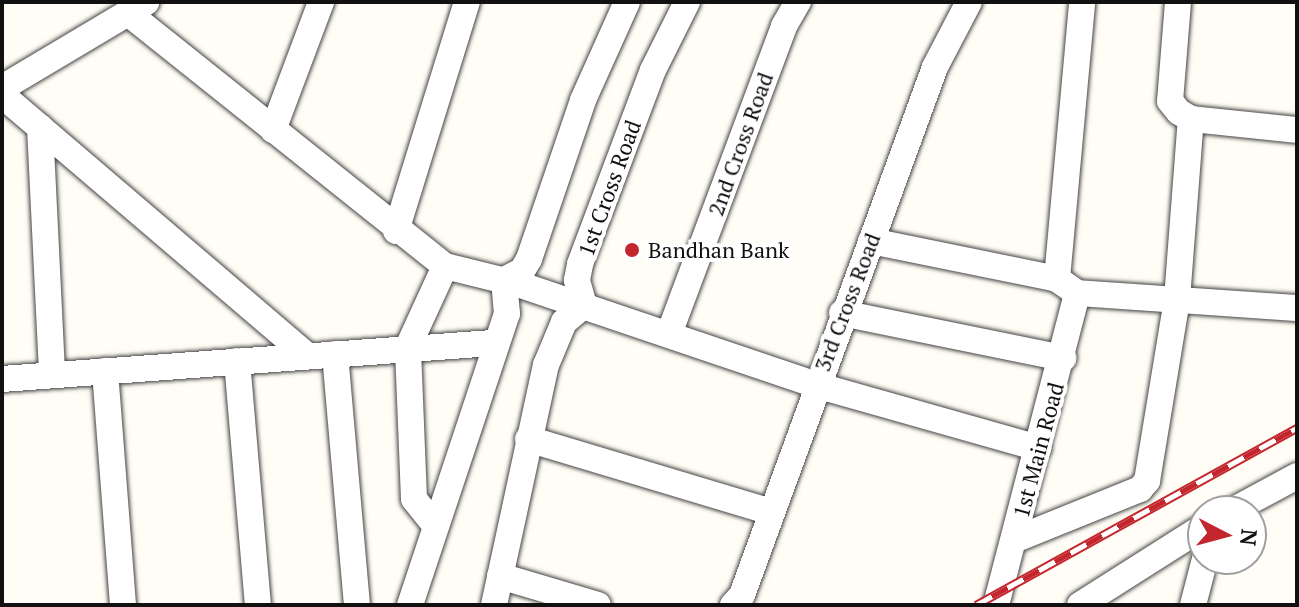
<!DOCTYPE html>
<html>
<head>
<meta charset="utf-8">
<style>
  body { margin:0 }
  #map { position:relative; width:1299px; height:607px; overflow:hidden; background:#fffdf5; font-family:"PT Serif",serif }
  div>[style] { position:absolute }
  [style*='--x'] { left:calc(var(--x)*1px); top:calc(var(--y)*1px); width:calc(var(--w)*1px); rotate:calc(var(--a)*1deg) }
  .roads { filter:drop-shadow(0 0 2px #444) drop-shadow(0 0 2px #444) }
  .minor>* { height:26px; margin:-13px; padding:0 13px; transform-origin:13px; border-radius:13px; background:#fff }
  .rail>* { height:9px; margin-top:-4.5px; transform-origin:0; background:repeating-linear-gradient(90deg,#fff 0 18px,#c4262e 0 36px); box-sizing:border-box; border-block:2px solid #c4262e }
  .dots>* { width:22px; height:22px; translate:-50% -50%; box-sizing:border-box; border:4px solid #fff; border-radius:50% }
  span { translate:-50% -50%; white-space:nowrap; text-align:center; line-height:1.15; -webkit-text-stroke:8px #fff; paint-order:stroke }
  .street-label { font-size:22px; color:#111 }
  .poi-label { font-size:22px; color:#111 }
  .left { translate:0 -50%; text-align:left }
  .frame { position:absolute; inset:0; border:4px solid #111; pointer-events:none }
  .north { position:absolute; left:1187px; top:495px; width:80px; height:80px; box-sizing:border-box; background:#fff; border:2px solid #a0a0a0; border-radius:50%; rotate:96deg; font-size:22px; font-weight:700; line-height:32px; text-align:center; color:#111 }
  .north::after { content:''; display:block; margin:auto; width:28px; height:36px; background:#c4262e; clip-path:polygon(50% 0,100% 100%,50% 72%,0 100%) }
</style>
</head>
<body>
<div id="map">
  <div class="roads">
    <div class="minor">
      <i style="--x:1178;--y:2;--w:99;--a:94.6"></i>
      <i style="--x:1170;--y:101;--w:14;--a:51"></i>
      <i style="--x:1179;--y:112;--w:14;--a:30"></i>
      <i style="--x:1191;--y:119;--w:107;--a:5.9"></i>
      <i style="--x:128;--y:13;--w:406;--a:38.6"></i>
      <i style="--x:445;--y:266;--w:75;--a:13.9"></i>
      <i style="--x:518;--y:284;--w:315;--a:18.7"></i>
      <i style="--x:816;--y:385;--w:231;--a:15.8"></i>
      <i style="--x:2;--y:88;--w:168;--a:-30.8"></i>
      <i style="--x:2;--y:95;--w:402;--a:40.5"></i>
      <i style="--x:40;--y:127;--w:248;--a:87.2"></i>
      <i style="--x:273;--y:130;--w:137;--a:-69.4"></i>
      <i style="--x:396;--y:231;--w:240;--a:-72.8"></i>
      <i style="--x:871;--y:241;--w:190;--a:11.5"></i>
      <i style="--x:1057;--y:279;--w:24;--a:35"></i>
      <i style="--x:1077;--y:293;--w:221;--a:3.9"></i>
      <i style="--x:1057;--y:279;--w:278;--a:-84.8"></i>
      <i style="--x:842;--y:313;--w:226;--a:11.5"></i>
      <i style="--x:669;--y:334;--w:329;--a:-69.5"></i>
      <i style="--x:784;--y:26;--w:28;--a:-60"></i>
      <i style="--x:335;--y:354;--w:252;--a:85"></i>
      <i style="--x:237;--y:361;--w:245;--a:85.1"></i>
      <i style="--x:105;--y:371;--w:235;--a:85.6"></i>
      <i style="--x:2;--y:379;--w:496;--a:-4.2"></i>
      <i style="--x:528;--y:439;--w:254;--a:16.7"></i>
      <i style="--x:1232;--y:511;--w:74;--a:-28.3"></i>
      <i style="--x:435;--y:525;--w:33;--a:-129"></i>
      <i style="--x:414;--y:499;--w:152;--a:-92.3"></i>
      <i style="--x:408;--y:347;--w:89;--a:-65.4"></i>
      <i style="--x:1014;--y:540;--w:136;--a:-22"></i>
      <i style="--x:1140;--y:489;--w:11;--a:-49"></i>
      <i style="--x:1147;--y:481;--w:184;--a:-80.6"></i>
      <i style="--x:1177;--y:299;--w:181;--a:-85.6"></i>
      <i style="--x:500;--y:576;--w:102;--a:16.5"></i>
      <i style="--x:410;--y:605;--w:307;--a:-71.6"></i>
      <i style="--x:507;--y:314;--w:34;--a:-95"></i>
      <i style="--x:504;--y:280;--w:20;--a:-27"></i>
      <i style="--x:522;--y:271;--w:14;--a:-60"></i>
      <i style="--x:529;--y:259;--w:168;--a:-71.2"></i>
      <i style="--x:583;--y:100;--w:107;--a:-65.8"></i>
      <i style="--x:494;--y:605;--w:246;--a:-77.8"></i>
      <i style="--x:546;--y:365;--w:47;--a:-67.3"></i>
      <i style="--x:564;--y:322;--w:26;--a:-40"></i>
      <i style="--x:584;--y:305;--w:26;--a:-106"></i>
      <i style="--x:577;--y:280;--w:16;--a:-79"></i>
      <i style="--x:580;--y:264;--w:207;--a:-69.4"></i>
      <i style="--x:653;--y:70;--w:76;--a:-63.4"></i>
      <i style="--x:733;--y:605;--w:13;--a:-48"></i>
      <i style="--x:742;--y:595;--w:562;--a:-69.92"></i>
      <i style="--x:935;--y:67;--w:73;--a:-62.4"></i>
      <i style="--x:996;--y:605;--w:322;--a:-75.4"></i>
      <i style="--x:1080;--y:605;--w:146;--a:-32.4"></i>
      <i style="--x:1193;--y:605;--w:48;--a:-75.4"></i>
    </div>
  </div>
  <div class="rail">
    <i style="--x:976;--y:605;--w:367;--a:-28.9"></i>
  </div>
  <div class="dots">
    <i style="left:632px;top:250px;background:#c4262e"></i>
  </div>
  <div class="street-label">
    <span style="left:740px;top:144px;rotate:-70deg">2nd Cross Road</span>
    <span style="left:609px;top:188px;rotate:-70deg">1st Cross Road</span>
    <span style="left:847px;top:302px;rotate:-69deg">3rd Cross Road</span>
    <span style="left:1038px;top:450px;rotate:-75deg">1st Main Road</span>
  </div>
  <div class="poi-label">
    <span class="left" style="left:648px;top:250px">Bandhan Bank</span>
  </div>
  <div class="frame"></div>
  <div class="north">N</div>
</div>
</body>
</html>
